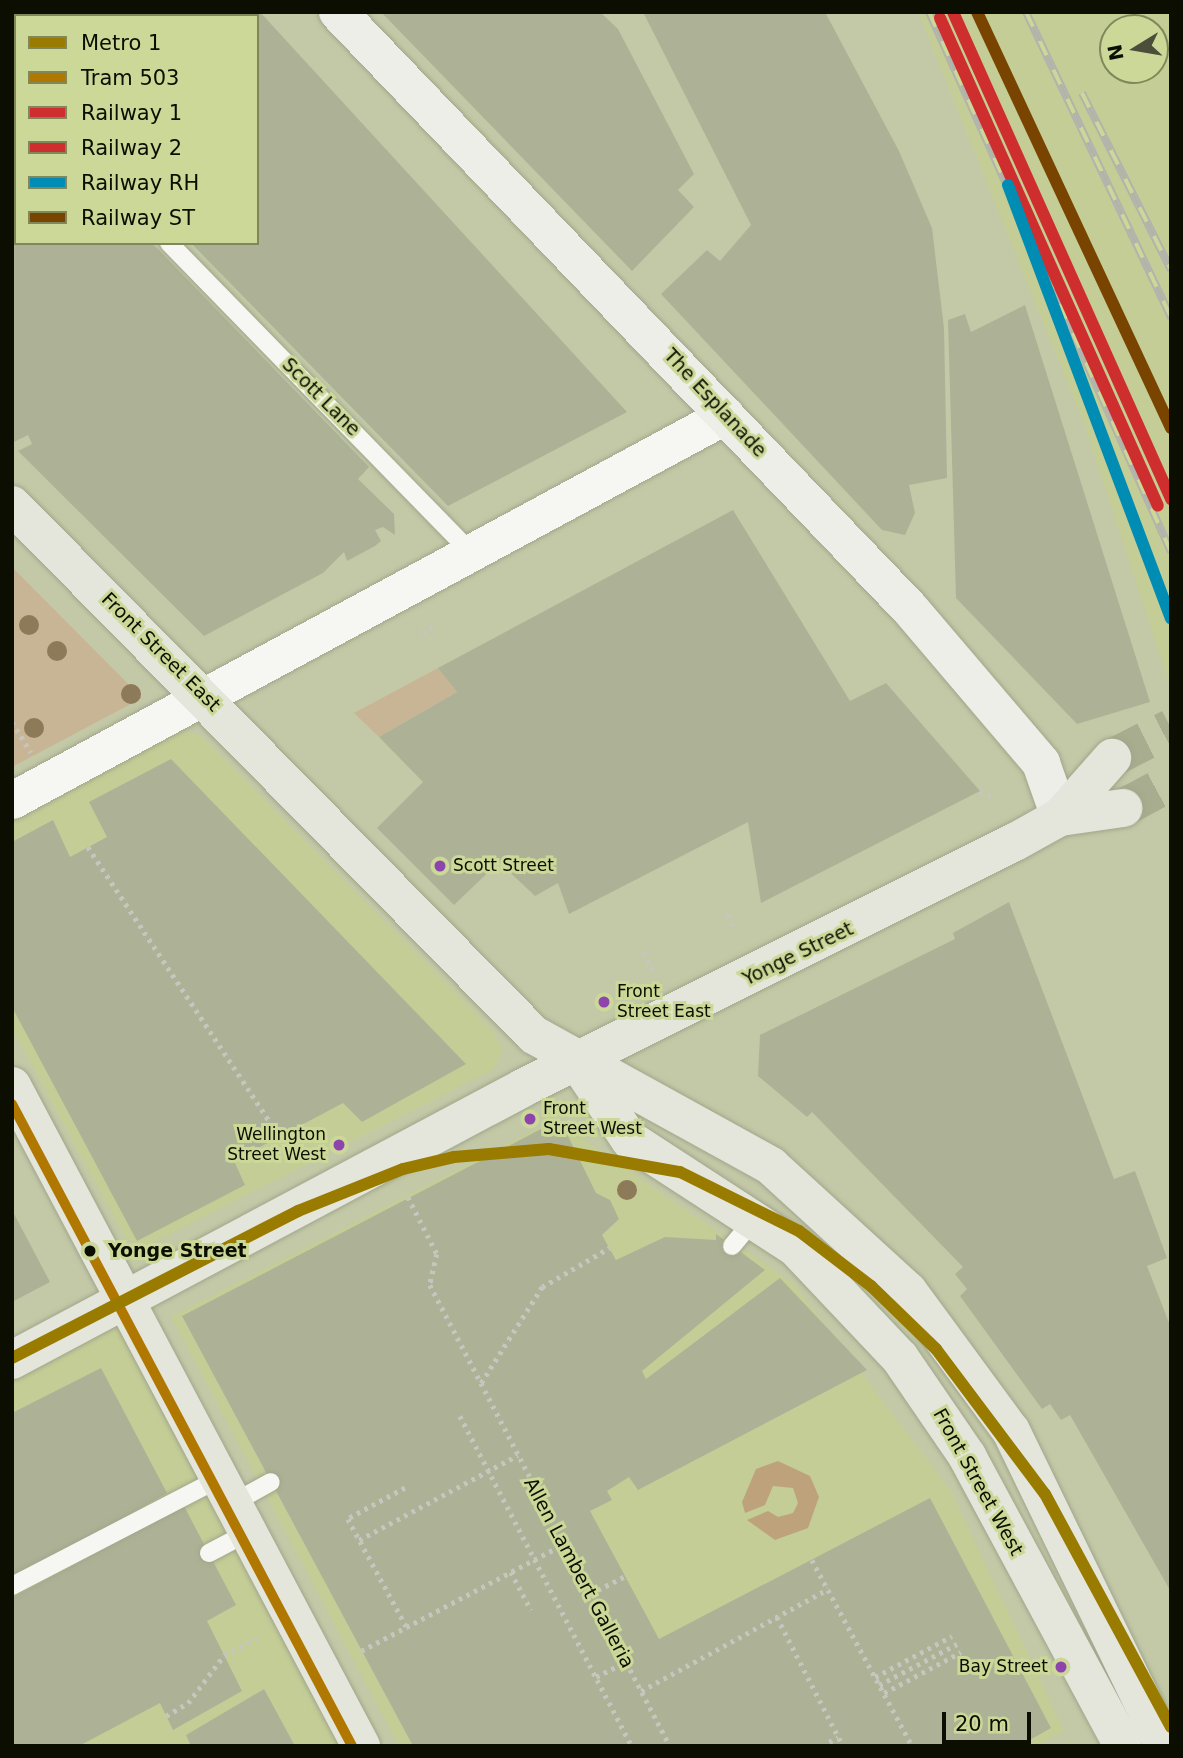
<!DOCTYPE html>
<html>
<head>
<meta charset="utf-8">
<style>
  body { margin:0 }
  #map { position:relative; width:1183px; height:1758px; overflow:hidden; background:#c3c9a7; font-family:"DejaVu Sans",sans-serif }
  div>[style] { position:absolute }
  [style*='--x'] { left:calc(var(--x)*1px); top:calc(var(--y)*1px); width:calc(var(--w)*1px); rotate:calc(var(--a)*1deg) }
  .built>* { inset:0; background:#c4cd96 }
  .green>* { inset:0; background:#c7b596 }
  .forest>* { inset:0; background:#bea27c }
  .building>* { inset:0; background:#adb296 }
  .primary-tunnel>* { height:38px; margin-top:-19px; transform-origin:0; background:repeating-linear-gradient(90deg,#a7ad8e 0 38px,transparent 0 57px) }
  .path>* { height:4.5px; margin-top:-2.25px; transform-origin:0; background:repeating-linear-gradient(90deg,#c5c6bd 0 3.5px,transparent 0 8.5px) }
  .roads { filter:drop-shadow(0 0 2px #a1a68b) drop-shadow(0 0 2px #a1a68b) }
  .lane>* { height:18px; margin:-9px; padding:0 9px; transform-origin:9px; border-radius:9px; background:#f6f7f2 }
  .street>* { height:37px; margin:-18.5px; padding:0 18.5px; transform-origin:18.5px; border-radius:18.5px; background:#f6f7f2 }
  .secondary>* { height:38px; margin:-19px; padding:0 19px; transform-origin:19px; border-radius:19px; background:#edeee7 }
  .primary>* { height:38px; margin:-19px; padding:0 19px; transform-origin:19px; border-radius:19px; background:#e4e6dc }
  .rail>* { height:8px; margin-top:-4px; transform-origin:0; background:repeating-linear-gradient(90deg,#ccd898 0 16px,#b2b4ab 0 32px); box-sizing:border-box; border-block:2px solid #b2b4ab }
  .rail-1>* { height:12px; margin:-6px; padding:0 6px; transform-origin:6px; border-radius:6px; background:#cf2e2f }
  .rail-2>* { height:12px; margin:-6px; padding:0 6px; transform-origin:6px; border-radius:6px; background:#cf2e2f }
  .rail-3>* { height:12px; margin:-6px; padding:0 6px; transform-origin:6px; border-radius:6px; background:#018cb3 }
  .rail-4>* { height:12px; margin:-6px; padding:0 6px; transform-origin:6px; border-radius:6px; background:#794400 }
  .tram-1>* { height:10px; margin:-5px; padding:0 5px; transform-origin:5px; border-radius:5px; background:#b07800 }
  .metro-1>* { height:12px; margin:-6px; padding:0 6px; transform-origin:6px; border-radius:6px; background:#997b00 }
  .trees>* { width:20px; height:20px; margin:-10px; border-radius:50%; background:#8d7a59 }
  .dots>* { width:19px; height:19px; translate:-50% -50%; box-sizing:border-box; border:4px solid #ccd898; border-radius:50% }
  span { translate:-50% -50%; white-space:nowrap; text-align:center; line-height:1.15; -webkit-text-stroke:6px #ccd898; paint-order:stroke }
  .bus-label { font-size:17px; color:#0b0e00 }
  .left { translate:0 -50%; text-align:left }
  .right { translate:-100% -50%; text-align:right }
  .street-label { font-size:19px; color:#0b0e00 }
  .stop-label { font-size:19px; color:#0b0e00; font-weight:700 }
  .frame { position:absolute; inset:0; border:14px solid #0b0e00; pointer-events:none }
  .legend { position:absolute; left:14px; top:14px; width:245px; height:231px; box-sizing:border-box; background:#ccd898; border:2px solid #7f875b; margin:0; padding:9px 12px; list-style:none; font-size:21px; color:#0b0e00 }
  .legend li { display:flex; align-items:center; gap:14px; height:35px }
  .legend b { width:35px; border:2px solid #7f875b }
  .north { position:absolute; left:1099px; top:14px; width:70px; height:70px; box-sizing:border-box; background:#ccd898; border:2px solid #7f875b; border-radius:50%; rotate:259deg; font-size:19px; font-weight:700; line-height:28px; text-align:center; color:#0b0e00 }
  .north::after { content:''; display:block; margin:auto; width:24px; height:32px; background:#4b4f3a; clip-path:polygon(50% 0,100% 100%,50% 72%,0 100%) }
  .scale { position:absolute; left:942px; top:1712px; width:89px; height:32px; box-sizing:border-box; border:4px solid #0b0e00; border-top:0; padding-left:9px; font-size:21px; line-height:24px; white-space:nowrap; color:#0b0e00; -webkit-text-stroke:5px #ccd898; paint-order:stroke }
</style>
</head>
<body>
<div id="map">
  <div class="built">
    <i style="clip-path:polygon(evenodd,918px 12px,1171px 12px,1171px 689px,1085px 426px,918px 12px,1113px 28px,1155px 28px,1155px 70px,1113px 70px,1113px 28px)"></i>
    <i style="clip-path:polygon(180px 729px,201px 736px,493px 1031px,503px 1050px,494px 1069px,143px 1248px,124px 1236px,12px 1028px,12px 817px)"></i>
    <i style="clip-path:polygon(548px 1123px,574px 1133px,794px 1284px,951px 1491px,1064px 1731px,1037px 1746px,399px 1746px,171px 1317px)"></i>
    <i style="clip-path:polygon(126px 1300px,361px 1746px,12px 1746px,12px 1360px)"></i>
  </div>
  <div class="green">
    <i style="clip-path:polygon(12px 567px,142px 698px,12px 767px)"></i>
    <i style="clip-path:polygon(438px 668px,457px 692px,379px 737px,354px 713px)"></i>
  </div>
  <div class="forest">
    <i style="clip-path:polygon(778px 1461px,810px 1476px,819px 1497px,808px 1528px,775px 1540px,747px 1520px,768px 1511px,778px 1517px,793px 1513px,798px 1503px,793px 1488px,773px 1486px,765px 1505px,745px 1513px,742px 1502px,756px 1469px)"></i>
  </div>
  <div class="building">
    <i style="clip-path:polygon(12px 12px,260px 12px,627px 412px,448px 506px,191px 243px,257px 243px,257px 16px,12px 21px)"></i>
    <i style="clip-path:polygon(381px 12px,600px 12px,618px 29px,694px 174px,678px 190px,694px 207px,632px 271px)"></i>
    <i style="clip-path:polygon(643px 12px,825px 12px,899px 151px,932px 228px,944px 328px,947px 478px,909px 485px,915px 513px,905px 535px,882px 530px,661px 294px,707px 250px,720px 261px,751px 225px)"></i>
    <i style="clip-path:polygon(16px 33px,16px 243px,152px 243px,369px 467px,358px 479px,394px 514px,395px 535px,383px 527px,375px 530px,381px 541px,375px 546px,347px 561px,344px 552px,323px 573px,204px 636px,18px 451px,32px 444px,28px 435px,12px 443px)"></i>
    <i style="clip-path:polygon(1025px 305px,1150px 702px,1077px 724px,956px 598px,948px 320px,965px 314px,971px 332px)"></i>
    <i style="clip-path:polygon(733px 510px,850px 701px,886px 683px,980px 791px,761px 903px,748px 822px,569px 914px,558px 883px,535px 896px,499px 862px,454px 905px,377px 828px,423px 782px,379px 737px,457px 692px,438px 668px)"></i>
    <i style="clip-path:polygon(171px 759px,466px 1064px,362px 1122px,343px 1103px,234px 1161px,245px 1185px,137px 1241px,12px 1007px,12px 842px,53px 820px,70px 857px,107px 837px,89px 802px)"></i>
    <i style="clip-path:polygon(1009px 902px,1114px 1179px,1135px 1171px,1167px 1258px,1147px 1266px,1171px 1328px,1171px 1592px,1070px 1415px,1061px 1420px,1050px 1404px,1042px 1409px,960px 1296px,967px 1289px,955px 1274px,963px 1267px,812px 1112px,807px 1117px,758px 1076px,760px 1035px,955px 939px,953px 933px)"></i>
    <i style="clip-path:polygon(541px 1129px,567px 1134px,596px 1193px,610px 1200px,619px 1219px,602px 1235px,616px 1260px,665px 1237px,716px 1240px,716px 1234px,765px 1270px,642px 1371px,646px 1379px,780px 1278px,867px 1370px,638px 1490px,629px 1477px,607px 1491px,612px 1500px,590px 1511px,659px 1639px,930px 1498px,1051px 1728px,1019px 1746px,413px 1746px,182px 1316px)"></i>
    <i style="clip-path:polygon(12px 1210px,50px 1282px,12px 1302px)"></i>
    <i style="clip-path:polygon(101px 1368px,167px 1493px,12px 1581px,12px 1413px)"></i>
    <i style="clip-path:polygon(184px 1506px,236px 1605px,207px 1621px,242px 1691px,173px 1730px,160px 1703px,79px 1746px,12px 1746px,12px 1598px)"></i>
    <i style="clip-path:polygon(264px 1689px,295px 1746px,191px 1746px,186px 1735px)"></i>
  </div>
  <div class="primary-tunnel">
    <i style="--x:1112;--y:758;--w:66;--a:-27"></i>
    <i style="--x:1123;--y:808;--w:55;--a:-28.4"></i>
  </div>
  <div class="path">
    <i style="--x:422;--y:633;--w:17;--a:-28"></i>
    <i style="--x:12;--y:722;--w:36;--a:58"></i>
    <i style="--x:980;--y:791;--w:12;--a:24"></i>
    <i style="--x:88;--y:847;--w:348;--a:56.5"></i>
    <i style="--x:728;--y:915;--w:15;--a:67"></i>
    <i style="--x:644;--y:952;--w:22;--a:63"></i>
    <i style="--x:408;--y:1197;--w:64;--a:63"></i>
    <i style="--x:437;--y:1254;--w:32;--a:103"></i>
    <i style="--x:430;--y:1285;--w:520;--a:62.5"></i>
    <i style="--x:481;--y:1383;--w:114;--a:-57.6"></i>
    <i style="--x:542;--y:1287;--w:78;--a:-30.2"></i>
    <i style="--x:460;--y:1416;--w:372;--a:62.5"></i>
    <i style="--x:405;--y:1488;--w:65;--a:151.5"></i>
    <i style="--x:348;--y:1519;--w:122;--a:61.5"></i>
    <i style="--x:359;--y:1540;--w:180;--a:-28.1"></i>
    <i style="--x:812;--y:1560;--w:211;--a:61.7"></i>
    <i style="--x:511;--y:1572;--w:43;--a:62.2"></i>
    <i style="--x:590;--y:1594;--w:39;--a:-27"></i>
    <i style="--x:777;--y:1617;--w:145;--a:62.9"></i>
    <i style="--x:361;--y:1651;--w:229;--a:-27.8"></i>
    <i style="--x:596;--y:1677;--w:34;--a:-27"></i>
    <i style="--x:875;--y:1677;--w:87;--a:-28"></i>
    <i style="--x:879;--y:1685;--w:88;--a:-27.7"></i>
    <i style="--x:641;--y:1691;--w:213;--a:-28.6"></i>
    <i style="--x:884;--y:1693;--w:87;--a:-28"></i>
    <i style="--x:166;--y:1716;--w:26;--a:-31"></i>
    <i style="--x:188;--y:1703;--w:60;--a:-53.1"></i>
    <i style="--x:224;--y:1655;--w:37;--a:-27"></i>
    <i style="--x:829;--y:1742;--w:10;--a:-29"></i>
  </div>
  <div class="roads">
    <div class="lane">
      <i style="--x:169;--y:243;--w:433;--a:45.7"></i>
      <i style="--x:732;--y:1246;--w:35;--a:-50"></i>
      <i style="--x:233;--y:1503;--w:43;--a:-28.9"></i>
      <i style="--x:209;--y:1553;--w:45;--a:-27.7"></i>
      <i style="--x:12;--y:1586;--w:234;--a:-27.4"></i>
    </div>
    <div class="street">
      <i style="--x:12;--y:800;--w:811;--a:-28.33"></i>
    </div>
    <div class="secondary">
      <i style="--x:338;--y:12;--w:828;--a:46.22"></i>
      <i style="--x:911;--y:610;--w:201;--a:49.6"></i>
      <i style="--x:1041;--y:763;--w:57;--a:70.6"></i>
    </div>
    <div class="primary">
      <i style="--x:12;--y:505;--w:744;--a:45.44"></i>
      <i style="--x:534;--y:1035;--w:271;--a:28.9"></i>
      <i style="--x:771;--y:1166;--w:185;--a:42.4"></i>
      <i style="--x:908;--y:1291;--w:174;--a:53.7"></i>
      <i style="--x:1011;--y:1431;--w:350;--a:64.1"></i>
      <i style="--x:1060;--y:817;--w:64;--a:-8.1"></i>
      <i style="--x:578;--y:1063;--w:93;--a:56"></i>
      <i style="--x:630;--y:1140;--w:198;--a:33"></i>
      <i style="--x:796;--y:1248;--w:151;--a:46.6"></i>
      <i style="--x:900;--y:1358;--w:119;--a:55.6"></i>
      <i style="--x:967;--y:1456;--w:329;--a:61.7"></i>
      <i style="--x:12;--y:1086;--w:747;--a:62.13"></i>
      <i style="--x:12;--y:1360;--w:579;--a:-28.03"></i>
      <i style="--x:523;--y:1088;--w:550;--a:-26.57"></i>
      <i style="--x:1015;--y:842;--w:51;--a:-29.1"></i>
      <i style="--x:1060;--y:817;--w:79;--a:-48.6"></i>
    </div>
  </div>
  <div class="rail">
    <i style="--x:929;--y:12;--w:592;--a:65.86"></i>
    <i style="--x:1026;--y:12;--w:339;--a:64.6"></i>
    <i style="--x:1082;--y:93;--w:198;--a:63.3"></i>
    <i style="--x:1159;--y:583;--w:32;--a:68"></i>
  </div>
  <div class="rail-1">
    <i style="--x:953;--y:12;--w:534;--a:65.88"></i>
  </div>
  <div class="rail-2">
    <i style="--x:940;--y:18;--w:534;--a:65.93"></i>
  </div>
  <div class="rail-3">
    <i style="--x:1008;--y:185;--w:463;--a:69.4"></i>
  </div>
  <div class="rail-4">
    <i style="--x:977;--y:12;--w:459;--a:65"></i>
  </div>
  <div class="tram-1">
    <i style="--x:12;--y:1104;--w:726;--a:62.09"></i>
  </div>
  <div class="metro-1">
    <i style="--x:12;--y:1358;--w:322;--a:-27.2"></i>
    <i style="--x:298;--y:1211;--w:113;--a:-21.8"></i>
    <i style="--x:403;--y:1169;--w:52;--a:-13.2"></i>
    <i style="--x:454;--y:1157;--w:95;--a:-4.8"></i>
    <i style="--x:549;--y:1149;--w:133;--a:10"></i>
    <i style="--x:680;--y:1172;--w:133;--a:26.4"></i>
    <i style="--x:799;--y:1231;--w:91;--a:37.4"></i>
    <i style="--x:871;--y:1286;--w:91;--a:44.1"></i>
    <i style="--x:936;--y:1349;--w:181;--a:53.1"></i>
    <i style="--x:1045;--y:1494;--w:265;--a:61.6"></i>
  </div>
  <div class="trees">
    <i style="left:29px;top:625px"></i>
    <i style="left:57px;top:651px"></i>
    <i style="left:131px;top:694px"></i>
    <i style="left:34px;top:728px"></i>
    <i style="left:627px;top:1190px"></i>
  </div>
  <div class="dots">
    <i style="left:440px;top:866px;background:#8e44ad"></i>
    <i style="left:604px;top:1002px;background:#8e44ad"></i>
    <i style="left:530px;top:1119px;background:#8e44ad"></i>
    <i style="left:339px;top:1145px;background:#8e44ad"></i>
    <i style="left:90px;top:1251px;background:#0b0e00"></i>
    <i style="left:1061px;top:1667px;background:#8e44ad"></i>
  </div>
  <div class="bus-label">
    <span class="left" style="left:453px;top:866px">Scott Street</span>
    <span class="left" style="left:617px;top:1002px">Front<br>Street East</span>
    <span class="left" style="left:543px;top:1119px">Front<br>Street West</span>
    <span class="right" style="left:326px;top:1145px">Wellington<br>Street West</span>
    <span class="right" style="left:1048px;top:1667px">Bay Street</span>
  </div>
  <div class="street-label">
    <span style="left:321px;top:397px;rotate:45deg">Scott Lane</span>
    <span style="left:715px;top:403px;rotate:47deg">The Esplanade</span>
    <span style="left:161px;top:652px;rotate:45deg">Front Street East</span>
    <span style="left:798px;top:954px;rotate:-26deg">Yonge Street</span>
    <span style="left:978px;top:1482px;rotate:61deg">Front Street West</span>
    <span style="left:579px;top:1573px;rotate:62deg">Allen Lambert Galleria</span>
  </div>
  <div class="stop-label">
    <span class="left" style="left:108px;top:1251px">Yonge Street</span>
  </div>
  <div class="frame"></div>
  <ul class="legend">
  <li><b style="height:9px;background:#997b00"></b>Metro 1</li>
  <li><b style="height:9px;background:#b07800"></b>Tram 503</li>
  <li><b style="height:9px;background:#cf2e2f"></b>Railway 1</li>
  <li><b style="height:9px;background:#cf2e2f"></b>Railway 2</li>
  <li><b style="height:9px;background:#018cb3"></b>Railway RH</li>
  <li><b style="height:9px;background:#794400"></b>Railway ST</li>
  </ul>
  <div class="north">N</div>
  <div class="scale">20 m</div>
</div>
</body>
</html>
